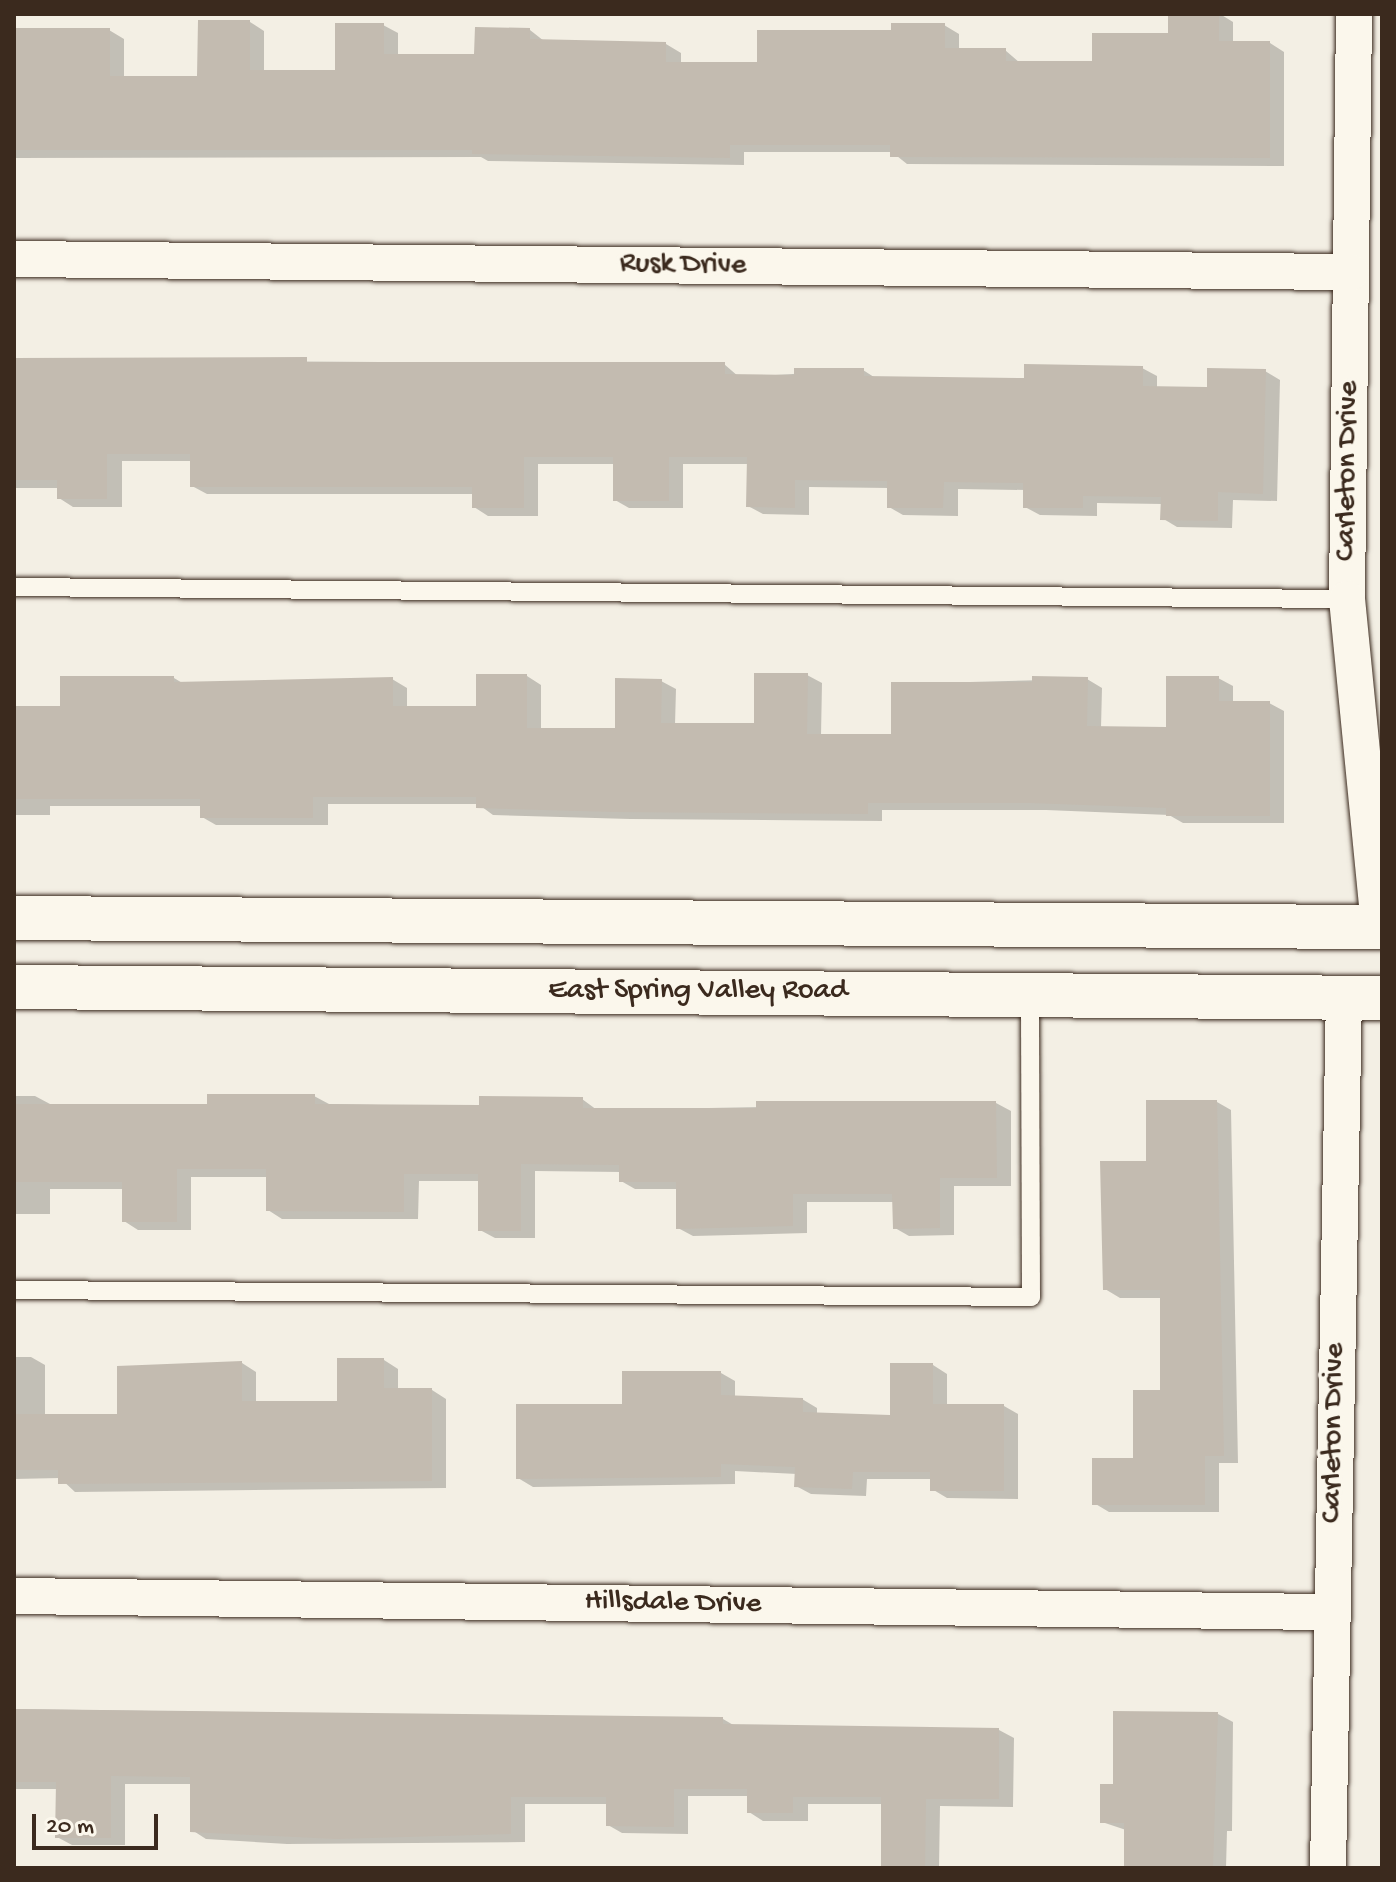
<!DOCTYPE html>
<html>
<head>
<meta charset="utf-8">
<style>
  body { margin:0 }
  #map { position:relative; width:1396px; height:1882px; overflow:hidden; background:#f3efe4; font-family:"Gochi Hand",sans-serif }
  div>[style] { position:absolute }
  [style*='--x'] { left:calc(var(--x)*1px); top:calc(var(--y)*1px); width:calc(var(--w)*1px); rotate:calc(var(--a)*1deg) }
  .shadow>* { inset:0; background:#0003 }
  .building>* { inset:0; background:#c3bbb0 }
  .roads { filter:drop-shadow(0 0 2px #3b2a1e) drop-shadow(0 0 2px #3b2a1e) }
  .service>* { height:18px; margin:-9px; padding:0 9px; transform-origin:9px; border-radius:9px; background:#fbf7ec }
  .minor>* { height:36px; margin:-18px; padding:0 18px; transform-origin:18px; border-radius:18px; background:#fbf7ec }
  .tertiary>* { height:44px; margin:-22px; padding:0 22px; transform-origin:22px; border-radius:22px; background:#fbf7ec }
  span { translate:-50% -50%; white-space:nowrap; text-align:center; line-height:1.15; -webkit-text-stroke:7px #fbf7ec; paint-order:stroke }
  .street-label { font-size:30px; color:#3b2a1e }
  .frame { position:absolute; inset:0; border:16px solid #3b2a1e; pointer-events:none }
  .scale { position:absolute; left:32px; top:1814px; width:126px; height:36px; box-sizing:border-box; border:4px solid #3b2a1e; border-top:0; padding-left:10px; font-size:24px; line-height:28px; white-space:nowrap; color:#3b2a1e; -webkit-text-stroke:6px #fbf7ec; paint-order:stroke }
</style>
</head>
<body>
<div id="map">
  <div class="shadow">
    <i style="clip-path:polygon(1170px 14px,1220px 14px,1233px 22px,1233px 43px,1270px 43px,1284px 52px,1284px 166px,907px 164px,892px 152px,744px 152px,744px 165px,488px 161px,481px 157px,14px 158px,14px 29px,109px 30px,124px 39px,124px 78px,199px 78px,250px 22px,264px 31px,264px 72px,337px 72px,383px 25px,398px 33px,398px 56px,476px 56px,530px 30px,544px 41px,666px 44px,681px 53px,681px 64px,759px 64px,893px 32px,944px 25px,959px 34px,959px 50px,1005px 50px,1020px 63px,1094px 63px,1170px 35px)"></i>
    <i style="clip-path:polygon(14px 360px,724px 364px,739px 377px,863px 370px,877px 379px,1026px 380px,1142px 368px,1157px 376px,1157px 388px,1209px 389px,1265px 371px,1280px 380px,1277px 501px,1233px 500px,1232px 528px,1177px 527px,1162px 518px,1162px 504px,1097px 503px,1097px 516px,1040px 515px,1025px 507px,1025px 490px,958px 489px,958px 516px,903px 515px,889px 507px,889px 488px,809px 487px,809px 515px,763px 514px,748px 506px,749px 464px,683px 464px,683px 508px,629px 508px,615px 500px,615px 464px,538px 464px,538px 516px,488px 516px,474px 507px,474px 494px,207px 494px,192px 486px,192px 461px,122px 461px,122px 507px,73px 507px,59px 498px,59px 488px,14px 488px)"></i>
    <i style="clip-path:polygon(807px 675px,822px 683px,821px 736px,893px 736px,893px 684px,1087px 679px,1102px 688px,1101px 728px,1168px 729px,1218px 678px,1233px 686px,1233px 703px,1269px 703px,1284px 711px,1284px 823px,1183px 823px,1169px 815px,1046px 810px,882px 810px,882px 821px,630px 819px,493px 815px,478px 804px,328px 804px,328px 825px,216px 825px,202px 817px,202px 806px,50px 806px,50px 815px,14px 815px,14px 708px,62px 708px,174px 678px,184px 684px,392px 679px,407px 688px,407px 708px,478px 708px,527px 676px,541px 685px,541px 730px,617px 730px,661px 681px,676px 689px,675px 725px,756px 725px)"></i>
    <i style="clip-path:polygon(14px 1096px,35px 1096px,50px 1104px,209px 1106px,314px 1096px,329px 1104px,481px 1107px,582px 1099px,597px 1110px,996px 1103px,1011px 1111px,1011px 1186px,954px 1186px,954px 1235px,909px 1236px,895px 1228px,894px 1202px,807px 1202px,807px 1233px,693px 1236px,678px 1228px,678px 1189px,635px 1189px,621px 1181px,621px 1172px,535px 1171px,535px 1238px,495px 1238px,480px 1230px,480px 1181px,419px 1181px,418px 1219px,282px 1219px,268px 1210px,268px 1177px,191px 1177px,191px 1230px,138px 1230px,124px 1221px,124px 1189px,50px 1189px,50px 1214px,14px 1214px)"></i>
    <i style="clip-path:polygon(1217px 1102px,1231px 1110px,1238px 1463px,1219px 1463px,1219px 1512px,1109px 1512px,1094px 1503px,1135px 1460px,1162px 1392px,1162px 1298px,1120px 1298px,1105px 1289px,1148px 1163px)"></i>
    <i style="clip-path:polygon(14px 1357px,31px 1357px,45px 1365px,45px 1416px,119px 1416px,242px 1363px,256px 1372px,256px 1403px,339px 1403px,384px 1360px,398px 1369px,398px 1390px,432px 1390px,446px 1399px,446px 1488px,75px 1492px,60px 1478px,14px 1479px)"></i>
    <i style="clip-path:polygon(933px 1365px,947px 1374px,947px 1406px,1004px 1406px,1018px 1414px,1018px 1499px,947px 1498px,932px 1489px,932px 1479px,867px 1479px,866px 1496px,811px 1494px,796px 1486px,797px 1474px,735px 1471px,735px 1484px,533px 1487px,518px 1478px,624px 1406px,721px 1373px,735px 1381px,735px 1397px,802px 1399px,817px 1408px,817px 1415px,892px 1417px)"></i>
    <i style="clip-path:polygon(14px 1709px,723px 1719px,735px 1726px,999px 1730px,1014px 1738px,1013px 1807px,940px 1806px,939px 1868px,883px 1868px,883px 1804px,808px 1804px,808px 1821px,763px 1821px,749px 1812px,749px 1796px,688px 1796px,688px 1834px,622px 1833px,608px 1825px,608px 1804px,525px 1804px,525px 1842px,287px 1844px,206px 1839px,192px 1830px,192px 1784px,125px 1784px,125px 1845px,72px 1845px,57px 1837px,58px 1789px,14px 1789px)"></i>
    <i style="clip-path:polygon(1218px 1714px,1233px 1722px,1232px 1831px,1227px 1831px,1226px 1868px,1126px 1868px,1126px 1830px,1102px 1822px,1114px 1786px)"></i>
  </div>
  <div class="building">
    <i style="clip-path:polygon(1168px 14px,1219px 14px,1219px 41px,1270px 41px,1270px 158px,890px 157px,890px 145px,730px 145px,730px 158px,472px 154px,472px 150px,14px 150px,14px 28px,110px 28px,110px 76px,197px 76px,198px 20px,250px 20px,250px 70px,335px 70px,335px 23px,384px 23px,384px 54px,474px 54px,475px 27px,530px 28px,530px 39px,666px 42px,666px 62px,757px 62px,757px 30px,891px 30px,891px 23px,945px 23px,945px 48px,1006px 48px,1006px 61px,1092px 61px,1092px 33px,1168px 33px)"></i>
    <i style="clip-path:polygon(307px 357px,307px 362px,725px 362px,725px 374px,794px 375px,794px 368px,864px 368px,864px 376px,1024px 378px,1024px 364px,1143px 366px,1143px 386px,1207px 387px,1207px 368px,1266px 369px,1263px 494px,1218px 492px,1218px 521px,1160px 520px,1161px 497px,1083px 496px,1083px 508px,1023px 508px,1023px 483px,944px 482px,943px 508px,887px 508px,887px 481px,795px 480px,795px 508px,746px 507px,747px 457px,669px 457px,669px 501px,613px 501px,613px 457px,524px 457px,524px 508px,472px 508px,472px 487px,190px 487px,190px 454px,107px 454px,107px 499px,57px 499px,57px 480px,14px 480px,14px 358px)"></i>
    <i style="clip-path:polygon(754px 673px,808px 673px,807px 734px,891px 734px,891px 682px,1032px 682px,1032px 676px,1088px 677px,1087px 726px,1166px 727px,1166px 676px,1219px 676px,1219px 701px,1270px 701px,1270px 816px,1166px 816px,1166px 808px,1030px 803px,868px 803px,868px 814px,614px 812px,476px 808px,476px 797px,313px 797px,313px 818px,200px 818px,200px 799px,14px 799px,14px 706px,60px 706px,60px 676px,174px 676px,174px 682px,393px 677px,393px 706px,476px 706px,476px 674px,527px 674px,527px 728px,615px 728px,615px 678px,662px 679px,661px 723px,754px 723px)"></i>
    <i style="clip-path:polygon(207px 1094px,315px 1094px,315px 1104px,479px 1105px,479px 1096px,583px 1097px,583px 1108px,756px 1108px,756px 1101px,996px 1101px,997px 1178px,940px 1178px,940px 1228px,893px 1229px,892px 1194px,793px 1194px,793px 1226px,676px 1229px,676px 1182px,619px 1182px,619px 1165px,521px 1164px,521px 1231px,478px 1231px,478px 1174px,404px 1174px,404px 1212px,266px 1211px,266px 1169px,177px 1169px,177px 1222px,122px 1222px,122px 1182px,14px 1182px,14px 1104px,207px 1104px)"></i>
    <i style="clip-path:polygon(1146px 1100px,1217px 1100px,1224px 1456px,1205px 1456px,1205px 1505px,1092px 1505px,1092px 1458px,1133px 1458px,1133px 1390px,1160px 1390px,1160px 1290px,1103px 1290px,1100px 1161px,1146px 1161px)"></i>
    <i style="clip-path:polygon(337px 1358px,384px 1358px,384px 1388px,432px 1388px,432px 1481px,58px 1484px,58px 1470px,14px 1470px,14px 1414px,117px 1414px,117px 1366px,242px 1361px,242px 1401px,337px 1401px)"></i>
    <i style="clip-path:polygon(890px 1363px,933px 1363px,933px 1404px,1004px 1404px,1004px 1491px,930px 1491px,930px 1472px,853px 1472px,852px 1489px,794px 1487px,795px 1467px,721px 1464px,721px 1477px,516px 1479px,516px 1404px,622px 1404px,622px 1371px,721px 1371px,721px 1395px,803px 1398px,803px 1412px,890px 1415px)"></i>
    <i style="clip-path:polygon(14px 1709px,723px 1717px,723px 1724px,999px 1728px,999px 1799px,926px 1799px,925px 1868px,881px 1868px,881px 1797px,793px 1797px,793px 1813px,747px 1813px,747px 1789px,674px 1789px,674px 1827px,606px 1826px,606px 1797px,511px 1797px,511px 1834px,336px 1839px,190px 1832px,190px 1777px,111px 1776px,111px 1838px,55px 1838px,56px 1782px,14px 1782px)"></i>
    <i style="clip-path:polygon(1113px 1711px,1218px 1712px,1213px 1868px,1124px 1868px,1124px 1823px,1100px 1823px,1100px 1784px,1113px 1784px)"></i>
  </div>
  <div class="roads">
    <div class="service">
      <i style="--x:14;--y:587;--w:1333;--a:0.52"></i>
      <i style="--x:14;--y:1290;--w:1017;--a:0.39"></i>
      <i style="--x:1031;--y:1297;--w:302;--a:-90.2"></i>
    </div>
    <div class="minor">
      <i style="--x:1354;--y:14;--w:585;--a:90.69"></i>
      <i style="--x:1347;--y:599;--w:330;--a:84.4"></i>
      <i style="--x:14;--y:259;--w:1337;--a:0.56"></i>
      <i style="--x:14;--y:1596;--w:1318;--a:0.7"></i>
      <i style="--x:1328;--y:1868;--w:870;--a:-88.95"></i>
    </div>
    <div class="tertiary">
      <i style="--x:14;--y:918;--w:1368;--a:0.38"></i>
      <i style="--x:14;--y:987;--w:1368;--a:0.46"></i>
    </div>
  </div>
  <div class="street-label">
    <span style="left:683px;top:266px;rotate:1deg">Rusk Drive</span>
    <span style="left:1349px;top:471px;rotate:-89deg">Carleton Drive</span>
    <span style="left:698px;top:992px">East Spring Valley Road</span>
    <span style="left:1335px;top:1433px;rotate:-89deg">Carleton Drive</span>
    <span style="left:673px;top:1604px;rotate:1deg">Hillsdale Drive</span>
  </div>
  <div class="frame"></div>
  <div class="scale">20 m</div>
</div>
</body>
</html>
